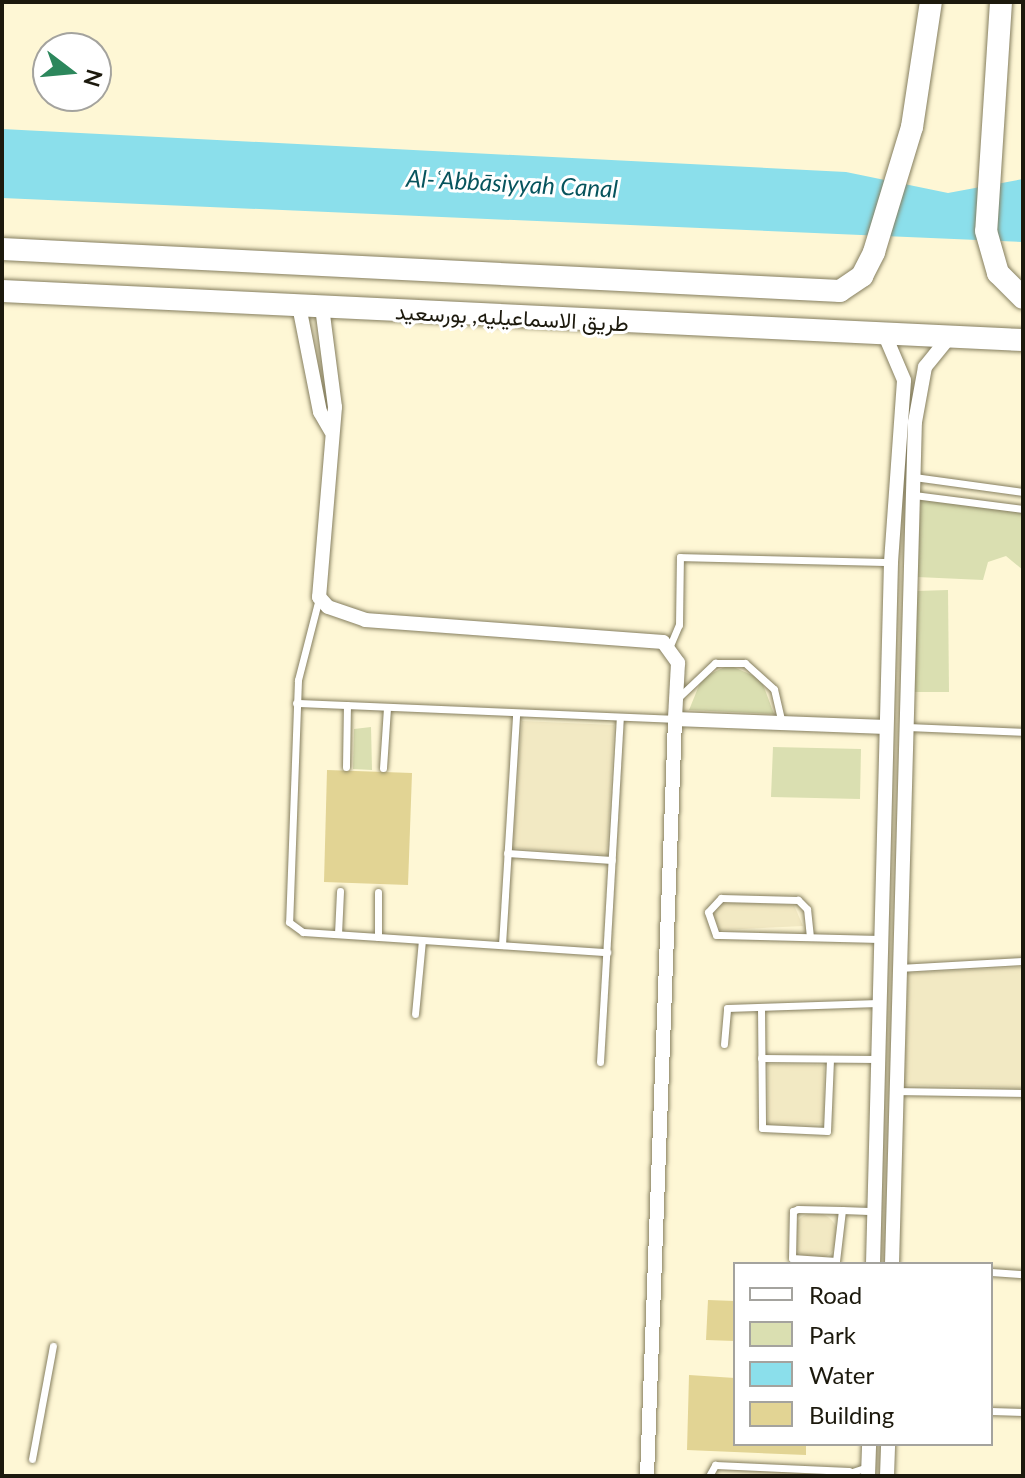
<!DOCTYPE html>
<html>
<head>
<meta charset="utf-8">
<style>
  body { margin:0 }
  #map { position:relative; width:1025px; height:1478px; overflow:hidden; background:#fef7d5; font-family:Lato,Vazirmatn,sans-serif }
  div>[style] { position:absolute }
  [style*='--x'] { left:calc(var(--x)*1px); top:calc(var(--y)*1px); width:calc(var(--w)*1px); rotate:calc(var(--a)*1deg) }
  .green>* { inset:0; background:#dadfb1 }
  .sand>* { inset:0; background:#f2e9c3 }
  .round { border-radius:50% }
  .water>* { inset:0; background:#8bdfeb }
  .building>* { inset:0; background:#e2d494 }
  .roads { filter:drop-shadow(0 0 2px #857e5f) drop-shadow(0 0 2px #857e5f) }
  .service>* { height:7px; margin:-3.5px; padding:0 3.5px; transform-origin:3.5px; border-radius:3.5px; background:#fff }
  .minor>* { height:14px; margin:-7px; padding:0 7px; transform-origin:7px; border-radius:7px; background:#fff }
  .trunk>* { height:22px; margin:-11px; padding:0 11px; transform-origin:11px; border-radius:11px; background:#fff }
  span { translate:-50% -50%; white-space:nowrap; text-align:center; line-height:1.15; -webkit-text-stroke:6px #fff; paint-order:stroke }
  .street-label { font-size:22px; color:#1c190d }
  .water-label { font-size:24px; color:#07545d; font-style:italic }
  .frame { position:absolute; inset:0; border:4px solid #1c190d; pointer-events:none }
  .legend { position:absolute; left:733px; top:1262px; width:260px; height:184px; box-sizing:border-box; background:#fff; border:2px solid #a4a39e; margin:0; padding:10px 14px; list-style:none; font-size:24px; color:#1c190d }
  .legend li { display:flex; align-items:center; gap:16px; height:40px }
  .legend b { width:40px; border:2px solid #a4a39e }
  .north { position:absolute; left:32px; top:32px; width:80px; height:80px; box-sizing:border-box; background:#fff; border:2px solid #a4a39e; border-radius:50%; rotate:106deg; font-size:22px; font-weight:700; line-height:32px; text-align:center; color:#1c190d }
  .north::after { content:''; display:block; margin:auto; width:28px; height:36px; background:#2c875c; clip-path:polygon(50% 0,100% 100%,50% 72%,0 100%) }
</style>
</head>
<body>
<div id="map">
  <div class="green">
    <i style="clip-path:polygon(921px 498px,1023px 513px,1023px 570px,1006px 556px,988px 562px,983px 580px,917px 577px)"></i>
    <i style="clip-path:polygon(948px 590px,949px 692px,911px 692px,916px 591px)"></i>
    <i style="clip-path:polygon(729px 665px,761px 679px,774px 714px,689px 710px,702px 678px)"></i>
    <i style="clip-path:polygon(371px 727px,372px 770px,353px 769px,354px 729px)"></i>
    <i style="clip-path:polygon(773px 747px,861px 749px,860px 799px,771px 797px)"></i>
  </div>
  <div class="sand">
    <i style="clip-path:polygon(522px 721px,614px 725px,607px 855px,513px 848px)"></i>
    <i style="clip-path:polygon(723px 902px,794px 905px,803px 926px,720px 930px,712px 914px)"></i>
    <i style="clip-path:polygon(1023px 967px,1023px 1088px,904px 1085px,908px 973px)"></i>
    <i style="clip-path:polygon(768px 1064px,824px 1065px,824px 1124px,768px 1125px)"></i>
    <i class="round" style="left:792px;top:1213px;width:46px;height:46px"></i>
  </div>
  <div class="water">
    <i style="clip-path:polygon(2px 129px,846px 172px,948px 193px,1023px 179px,1023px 242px,2px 198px)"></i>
  </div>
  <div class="building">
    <i style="clip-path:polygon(327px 770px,412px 773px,408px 885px,324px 882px)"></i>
    <i style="clip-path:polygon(708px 1300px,735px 1301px,735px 1341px,706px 1340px)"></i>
    <i style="clip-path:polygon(689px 1375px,735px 1378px,735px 1444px,806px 1444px,806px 1455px,687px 1450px)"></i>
  </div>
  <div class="roads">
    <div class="service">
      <i style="--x:914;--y:477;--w:110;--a:7.8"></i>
      <i style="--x:914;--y:495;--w:110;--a:7.3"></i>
      <i style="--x:319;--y:598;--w:85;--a:104.4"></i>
      <i style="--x:298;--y:680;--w:242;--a:92.1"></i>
      <i style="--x:289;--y:922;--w:17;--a:36"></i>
      <i style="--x:303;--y:932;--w:305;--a:3.8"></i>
      <i style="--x:669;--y:648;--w:25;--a:-67"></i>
      <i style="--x:679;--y:625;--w:68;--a:-89.2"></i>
      <i style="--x:680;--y:557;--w:211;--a:1.4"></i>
      <i style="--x:679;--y:697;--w:50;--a:-43.4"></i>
      <i style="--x:715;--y:663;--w:30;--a:0"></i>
      <i style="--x:745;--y:663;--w:39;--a:42"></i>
      <i style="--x:774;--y:689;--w:36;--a:77"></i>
      <i style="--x:296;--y:703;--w:378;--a:2.4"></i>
      <i style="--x:905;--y:727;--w:118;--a:2.4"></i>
      <i style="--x:346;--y:767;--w:62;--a:-89.1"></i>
      <i style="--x:383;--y:768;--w:61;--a:-86.2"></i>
      <i style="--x:507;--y:853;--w:105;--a:3.8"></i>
      <i style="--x:338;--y:934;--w:43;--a:-87.3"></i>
      <i style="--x:378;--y:937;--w:45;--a:-90"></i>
      <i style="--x:810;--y:937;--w:28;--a:-96"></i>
      <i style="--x:807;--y:909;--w:13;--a:-135"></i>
      <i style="--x:798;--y:900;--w:77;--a:-178.5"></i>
      <i style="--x:721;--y:898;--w:19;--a:133"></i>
      <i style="--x:708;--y:912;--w:24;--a:71"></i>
      <i style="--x:716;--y:935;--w:4;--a:0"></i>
      <i style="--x:720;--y:935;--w:159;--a:1.4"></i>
      <i style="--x:502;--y:945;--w:232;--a:-86.5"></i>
      <i style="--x:898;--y:968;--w:125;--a:-3.2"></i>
      <i style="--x:761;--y:1007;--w:121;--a:89.5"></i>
      <i style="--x:762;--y:1128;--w:65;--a:2.6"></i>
      <i style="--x:827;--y:1131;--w:72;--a:-87.6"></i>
      <i style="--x:415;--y:1014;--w:74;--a:-84.6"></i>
      <i style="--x:724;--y:1044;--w:36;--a:-85"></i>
      <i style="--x:727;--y:1008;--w:151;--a:-1.9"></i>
      <i style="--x:761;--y:1058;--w:116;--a:0.5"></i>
      <i style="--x:600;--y:1062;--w:345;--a:-86.7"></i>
      <i style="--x:897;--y:1091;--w:126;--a:0.9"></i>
      <i style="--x:842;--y:1210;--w:51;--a:96.7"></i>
      <i style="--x:836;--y:1261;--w:44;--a:-176.1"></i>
      <i style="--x:792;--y:1258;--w:47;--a:-88.8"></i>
      <i style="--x:793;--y:1211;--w:5;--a:-22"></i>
      <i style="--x:798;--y:1209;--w:44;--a:1.3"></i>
      <i style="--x:842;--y:1210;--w:33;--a:2"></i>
      <i style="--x:991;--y:1272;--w:32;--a:4"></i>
      <i style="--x:991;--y:1411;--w:32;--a:2"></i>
      <i style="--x:32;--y:1459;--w:115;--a:-79.5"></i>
      <i style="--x:709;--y:1476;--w:13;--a:-61"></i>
      <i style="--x:715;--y:1465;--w:134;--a:2.6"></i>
      <i style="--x:840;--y:1476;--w:29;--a:-18"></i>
    </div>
    <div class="minor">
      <i style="--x:299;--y:306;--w:108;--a:78.8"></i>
      <i style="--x:320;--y:412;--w:22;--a:60"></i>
      <i style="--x:322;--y:307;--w:101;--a:82.6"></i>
      <i style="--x:335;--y:407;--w:191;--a:94.8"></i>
      <i style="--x:319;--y:597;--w:13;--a:48"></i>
      <i style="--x:328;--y:607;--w:39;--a:19"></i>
      <i style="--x:365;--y:620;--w:299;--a:4.2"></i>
      <i style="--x:663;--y:642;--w:26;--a:54"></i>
      <i style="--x:678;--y:663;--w:56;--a:93.1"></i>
      <i style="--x:675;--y:719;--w:211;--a:2.2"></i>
      <i style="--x:873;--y:1264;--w:702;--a:-88.53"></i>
      <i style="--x:891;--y:562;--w:182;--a:-85.9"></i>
      <i style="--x:904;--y:380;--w:51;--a:-113.1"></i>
      <i style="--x:892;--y:1264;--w:842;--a:-88.44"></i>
      <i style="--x:915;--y:422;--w:56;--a:-79.7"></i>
      <i style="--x:925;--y:367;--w:40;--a:-51"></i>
      <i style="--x:647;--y:1476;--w:758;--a:-87.88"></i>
      <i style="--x:868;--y:1476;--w:32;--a:-88"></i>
      <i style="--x:887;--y:1476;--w:32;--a:-88"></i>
    </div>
    <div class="trunk">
      <i style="--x:1001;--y:2;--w:229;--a:93.7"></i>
      <i style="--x:986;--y:231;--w:44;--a:74.1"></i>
      <i style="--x:998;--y:273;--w:35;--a:45"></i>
      <i style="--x:2;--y:249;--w:839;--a:2.87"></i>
      <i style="--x:840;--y:291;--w:27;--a:-34"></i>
      <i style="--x:862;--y:276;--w:27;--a:-63"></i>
      <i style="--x:874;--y:252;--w:131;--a:-73.1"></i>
      <i style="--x:912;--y:127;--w:126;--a:-81.4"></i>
      <i style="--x:2;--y:291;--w:1022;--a:2.75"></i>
    </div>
  </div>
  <div class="street-label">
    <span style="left:512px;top:317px;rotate:3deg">طريق الاسماعيليه, بورسعيد</span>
  </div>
  <div class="water-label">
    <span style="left:512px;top:183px;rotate:3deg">Al-ʿAbbāsiyyah Canal</span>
  </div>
  <div class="frame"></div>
  <ul class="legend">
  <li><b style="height:10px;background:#fff"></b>Road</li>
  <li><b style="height:22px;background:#dadfb1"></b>Park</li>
  <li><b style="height:22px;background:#8bdfeb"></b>Water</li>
  <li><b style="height:22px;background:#e2d494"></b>Building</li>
  </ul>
  <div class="north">N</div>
</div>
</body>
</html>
